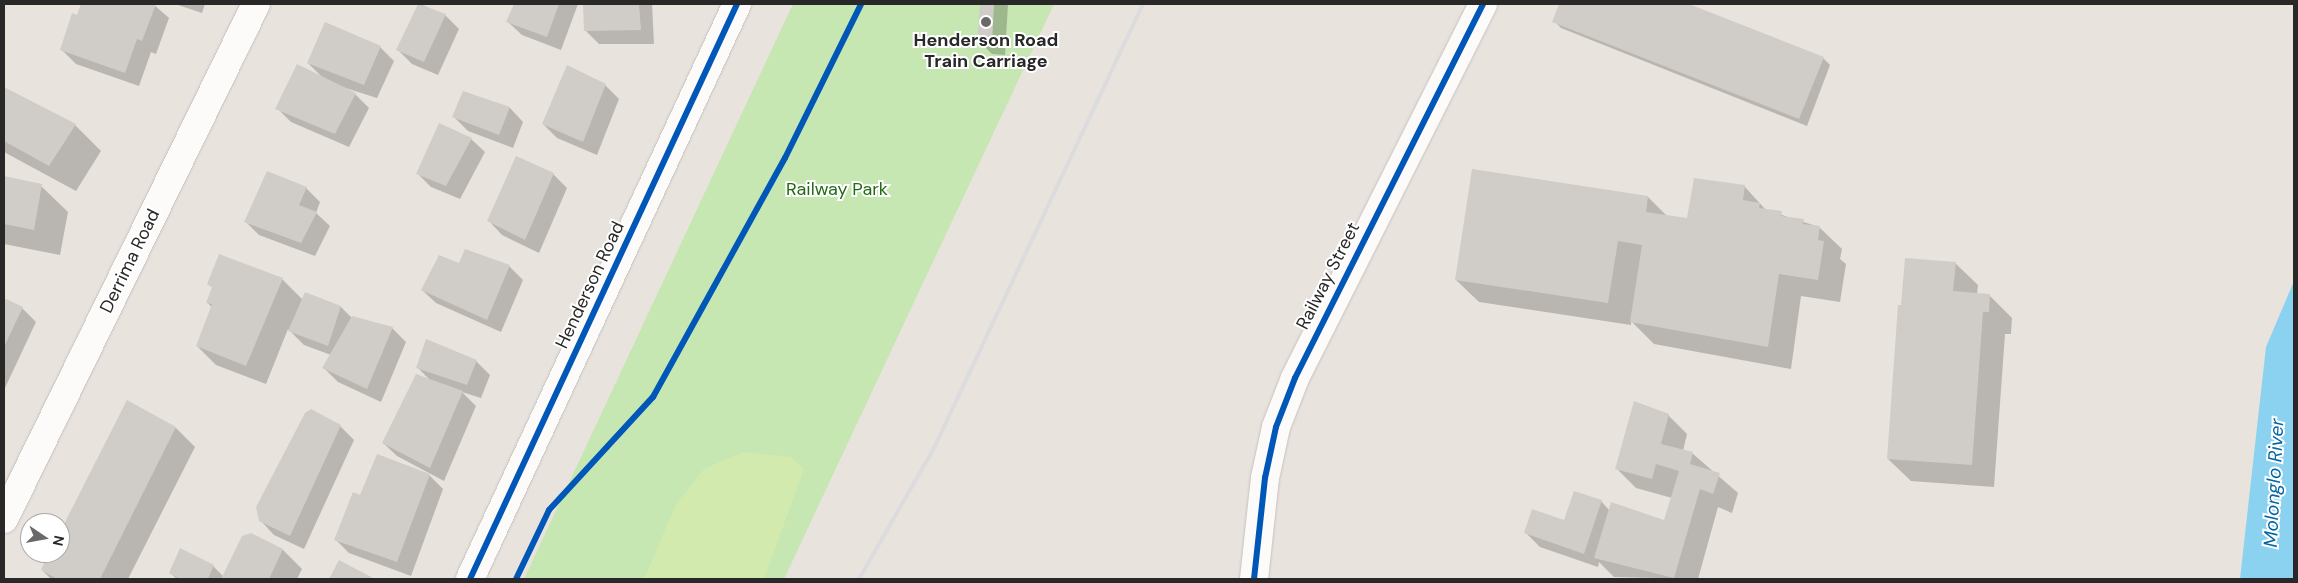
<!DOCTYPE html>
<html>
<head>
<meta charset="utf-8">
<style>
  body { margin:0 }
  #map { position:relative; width:2298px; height:583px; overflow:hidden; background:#e8e3dc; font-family:"DM Sans",sans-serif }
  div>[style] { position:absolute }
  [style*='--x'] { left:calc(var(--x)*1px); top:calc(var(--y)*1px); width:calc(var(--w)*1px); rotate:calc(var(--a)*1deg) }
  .green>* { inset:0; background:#c6e6b2 }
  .pitch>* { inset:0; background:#d3eaaf }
  .water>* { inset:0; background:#8ad2f0 }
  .shadow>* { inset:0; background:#0003 }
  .building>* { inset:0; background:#d0cdc8 }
  .roads { filter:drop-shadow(0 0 1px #c4c2c3) drop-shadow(0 0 1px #c4c2c3) }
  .minor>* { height:28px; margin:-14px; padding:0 14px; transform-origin:14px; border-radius:14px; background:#fcfbfa }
  .rail>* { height:4px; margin:-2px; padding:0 2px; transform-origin:2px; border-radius:2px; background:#dcdcde }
  .cycleway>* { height:6px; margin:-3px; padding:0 3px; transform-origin:3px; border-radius:3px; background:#0057b8 }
  .dots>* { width:14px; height:14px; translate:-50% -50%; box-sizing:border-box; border:2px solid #fff; border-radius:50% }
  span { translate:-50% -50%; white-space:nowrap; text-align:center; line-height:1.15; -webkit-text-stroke:4px #fff; paint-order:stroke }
  .poi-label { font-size:18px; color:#282828; font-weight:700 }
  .park-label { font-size:18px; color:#226914 }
  .street-label { font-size:18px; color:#282828 }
  .water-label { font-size:19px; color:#0365a1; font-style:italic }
  .frame { position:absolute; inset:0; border:5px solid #282828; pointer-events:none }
  .north { position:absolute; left:20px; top:513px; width:50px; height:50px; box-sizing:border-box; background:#fff; border:1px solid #a9a9a9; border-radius:50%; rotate:102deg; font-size:14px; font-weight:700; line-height:20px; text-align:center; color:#282828 }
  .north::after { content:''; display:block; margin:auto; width:18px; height:22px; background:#6b6967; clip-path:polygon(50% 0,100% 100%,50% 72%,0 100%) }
</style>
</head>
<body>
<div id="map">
  <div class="green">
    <i style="clip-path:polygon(793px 4px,1054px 4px,784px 579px,524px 579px)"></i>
  </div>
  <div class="pitch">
    <i style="clip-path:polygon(743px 452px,791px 457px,804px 469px,764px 579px,644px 579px,676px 504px,704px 469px)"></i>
  </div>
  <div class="water">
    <i style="clip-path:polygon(2294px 281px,2294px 579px,2240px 579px,2266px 347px)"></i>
  </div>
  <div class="shadow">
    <i style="clip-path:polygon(82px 4px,153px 4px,169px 18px,156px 54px,151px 52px,139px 86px,76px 64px,62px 50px)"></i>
    <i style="clip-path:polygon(175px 4px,205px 4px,202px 13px)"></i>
    <i style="clip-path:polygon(420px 4px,445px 15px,459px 29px,438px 75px,412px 64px,398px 50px)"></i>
    <i style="clip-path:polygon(515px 4px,578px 4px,561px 50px,522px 35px,508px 22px)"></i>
    <i style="clip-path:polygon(584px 4px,652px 4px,654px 44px,599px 44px,585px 30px)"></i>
    <i style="clip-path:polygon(981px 4px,1008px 4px,1005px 55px,992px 54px,978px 40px)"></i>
    <i style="clip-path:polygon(1560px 4px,1686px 4px,1823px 58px,1830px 65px,1807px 126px,1561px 28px,1554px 21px)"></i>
    <i style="clip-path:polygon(380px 47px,394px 61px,377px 98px,336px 85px,355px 94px,369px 108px,349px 147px,291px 122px,277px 108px,322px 77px,308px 63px)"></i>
    <i style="clip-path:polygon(605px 85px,619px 99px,597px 155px,557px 138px,543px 124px)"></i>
    <i style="clip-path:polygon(4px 88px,75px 125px,101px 151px,76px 191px,4px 152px)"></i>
    <i style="clip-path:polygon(464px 93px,510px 108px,523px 122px,513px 148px,468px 131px,454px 117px)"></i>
    <i style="clip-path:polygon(471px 139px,485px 152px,460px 199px,431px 187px,417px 173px)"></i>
    <i style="clip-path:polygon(553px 174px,567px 188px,539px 253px,502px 235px,489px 221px)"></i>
    <i style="clip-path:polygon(4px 177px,41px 186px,68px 212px,60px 255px,4px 244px)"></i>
    <i style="clip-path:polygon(1744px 186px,1766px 210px,1819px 227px,1842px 249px,1840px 259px,1846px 264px,1840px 302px,1801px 296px,1791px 369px,1654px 344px,1631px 321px,1631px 325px,1479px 302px,1456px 280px,1648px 197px,1667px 216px,1689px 220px)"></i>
    <i style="clip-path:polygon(306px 188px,320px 202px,316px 213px,330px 226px,315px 256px,259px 235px,245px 221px)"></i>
    <i style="clip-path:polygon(1955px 263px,1978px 285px,1977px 294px,1989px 295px,2012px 318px,2011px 334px,2005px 334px,1994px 487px,1911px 481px,1888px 459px)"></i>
    <i style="clip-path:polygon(459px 264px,509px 266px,523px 280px,501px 332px,436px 303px,422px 290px)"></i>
    <i style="clip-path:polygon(282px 279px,303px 300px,305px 294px,341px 307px,352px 318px,392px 328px,406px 342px,381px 402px,338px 382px,324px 368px,331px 355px,304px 345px,288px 329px,266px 384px,216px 365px,197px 346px,212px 308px,208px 303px,213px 288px,208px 284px)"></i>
    <i style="clip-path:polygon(4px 299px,22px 308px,36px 322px,4px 390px)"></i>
    <i style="clip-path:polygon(476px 361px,490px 375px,481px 398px,462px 392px,476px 406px,444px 481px,397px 456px,383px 443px,430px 380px,418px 368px)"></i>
    <i style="clip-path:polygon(128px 401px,176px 428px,195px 447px,128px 579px,51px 579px,42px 570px,51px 553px,60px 553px,60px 535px)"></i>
    <i style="clip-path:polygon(1668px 415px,1687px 434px,1683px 451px,1692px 453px,1738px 493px,1732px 513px,1718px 507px,1698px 579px,1614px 577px,1599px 562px,1598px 567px,1540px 547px,1526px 533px,1565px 521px,1601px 501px,1609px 510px,1665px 522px,1672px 498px,1636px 488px,1617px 469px)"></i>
    <i style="clip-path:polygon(340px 426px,354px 440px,304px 549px,274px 535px,260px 520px)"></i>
    <i style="clip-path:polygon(429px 475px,443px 489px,411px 576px,349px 553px,335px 539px)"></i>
    <i style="clip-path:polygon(251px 535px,283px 550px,302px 569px,297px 579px,177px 579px,170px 573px,213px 566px,224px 577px)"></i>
  </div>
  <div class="building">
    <i style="clip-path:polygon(81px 4px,156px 4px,142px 41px,137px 39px,125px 73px,60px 50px,72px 13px,77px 15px)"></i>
    <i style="clip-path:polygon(418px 4px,446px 14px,424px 62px,396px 50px)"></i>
    <i style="clip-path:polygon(514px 4px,559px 4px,547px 37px,506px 22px)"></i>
    <i style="clip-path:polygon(583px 4px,639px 4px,641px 30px,584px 31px)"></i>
    <i style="clip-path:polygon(980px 4px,994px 4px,992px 42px,977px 41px)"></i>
    <i style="clip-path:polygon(1559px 4px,1689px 4px,1824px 57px,1799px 119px,1552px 22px)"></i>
    <i style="clip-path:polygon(325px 22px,381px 46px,364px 85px,307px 63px)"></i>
    <i style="clip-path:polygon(297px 64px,356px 93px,335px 134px,275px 109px)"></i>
    <i style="clip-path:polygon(567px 65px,606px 84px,583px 142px,542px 124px)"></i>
    <i style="clip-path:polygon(4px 87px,76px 124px,49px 166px,4px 141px)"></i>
    <i style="clip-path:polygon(463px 91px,510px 107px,499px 135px,452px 117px)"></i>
    <i style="clip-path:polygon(439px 123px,472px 138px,446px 186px,416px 174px)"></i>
    <i style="clip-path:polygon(516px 156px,554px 173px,525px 240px,487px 221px)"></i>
    <i style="clip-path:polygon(1472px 169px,1648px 196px,1646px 212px,1687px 218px,1694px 178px,1745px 185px,1743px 200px,1760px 203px,1759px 208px,1782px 211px,1781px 216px,1804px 219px,1803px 224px,1820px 226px,1818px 240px,1824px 241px,1818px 280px,1779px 274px,1768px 347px,1630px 322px,1642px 245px,1618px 241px,1608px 303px,1455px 280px)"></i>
    <i style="clip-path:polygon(267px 171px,307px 187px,299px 205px,317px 212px,301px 243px,244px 222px)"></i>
    <i style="clip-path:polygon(4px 176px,42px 184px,34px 230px,4px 224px)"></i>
    <i style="clip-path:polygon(465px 249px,510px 265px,487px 320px,421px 290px,439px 255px,459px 263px)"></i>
    <i style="clip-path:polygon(219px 254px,283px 278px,246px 366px,196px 346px,212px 304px,206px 303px,212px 287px,207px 284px)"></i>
    <i style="clip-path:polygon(1905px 258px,1956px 262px,1953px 291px,1990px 294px,1989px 312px,1983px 312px,1972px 465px,1887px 459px,1898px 305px,1901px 305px)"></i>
    <i style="clip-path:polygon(305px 292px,341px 306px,328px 346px,288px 331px)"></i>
    <i style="clip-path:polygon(4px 298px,23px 307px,4px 347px)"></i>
    <i style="clip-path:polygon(352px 316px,393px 327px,367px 389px,322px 368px)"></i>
    <i style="clip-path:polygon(426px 339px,477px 360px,467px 385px,416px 368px)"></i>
    <i style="clip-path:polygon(416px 374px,463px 391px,430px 468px,382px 443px)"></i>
    <i style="clip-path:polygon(127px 400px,176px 427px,100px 579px,57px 579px,41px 570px,49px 553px,60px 553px,60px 532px)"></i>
    <i style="clip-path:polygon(1634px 401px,1669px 414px,1661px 444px,1693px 452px,1690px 464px,1720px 473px,1713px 494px,1700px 489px,1674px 578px,1594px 558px,1611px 502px,1664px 520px,1679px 471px,1656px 464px,1652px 479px,1615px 469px)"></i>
    <i style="clip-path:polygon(311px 409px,341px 425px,290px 536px,259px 521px,256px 507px,305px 413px)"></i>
    <i style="clip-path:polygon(377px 454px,430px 474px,397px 562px,334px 540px,353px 492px,360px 495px)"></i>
    <i style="clip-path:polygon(1574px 491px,1602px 500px,1584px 554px,1524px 533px,1532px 509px,1564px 520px)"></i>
    <i style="clip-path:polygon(251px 533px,283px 549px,269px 579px,221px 579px,242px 536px)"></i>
    <i style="clip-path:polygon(180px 548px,214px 565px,208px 579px,180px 579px,169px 573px)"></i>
    <i style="clip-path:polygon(339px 560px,375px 579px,329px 579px)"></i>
  </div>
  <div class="roads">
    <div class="minor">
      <i style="--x:4;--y:519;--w:573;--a:-63.93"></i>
      <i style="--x:470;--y:579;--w:634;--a:-65.09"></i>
      <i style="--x:1254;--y:579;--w:102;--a:-83.8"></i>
      <i style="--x:1265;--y:478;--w:52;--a:-77.8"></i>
      <i style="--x:1276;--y:427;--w:53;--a:-68.8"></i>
      <i style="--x:1295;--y:378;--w:419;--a:-63.3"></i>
    </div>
  </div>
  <div class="rail">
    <i style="--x:859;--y:579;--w:151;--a:-60.2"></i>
    <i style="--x:934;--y:448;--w:491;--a:-64.8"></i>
  </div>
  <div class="cycleway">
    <i style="--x:470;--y:579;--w:634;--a:-65.09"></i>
    <i style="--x:516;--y:579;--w:76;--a:-64.4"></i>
    <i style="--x:549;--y:510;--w:154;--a:-47.4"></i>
    <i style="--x:653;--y:397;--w:273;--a:-61.1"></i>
    <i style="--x:785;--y:158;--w:172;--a:-63.7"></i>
    <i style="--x:1254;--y:579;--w:102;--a:-83.8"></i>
    <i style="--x:1265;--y:478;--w:52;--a:-77.8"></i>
    <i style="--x:1276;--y:427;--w:53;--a:-68.8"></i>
    <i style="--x:1295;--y:378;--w:419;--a:-63.3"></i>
  </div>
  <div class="dots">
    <i style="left:986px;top:22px;background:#6b6967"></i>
  </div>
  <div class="poi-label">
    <span style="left:986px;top:51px">Henderson Road<br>Train Carriage</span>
  </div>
  <div class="park-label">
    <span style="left:837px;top:189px">Railway Park</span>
  </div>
  <div class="street-label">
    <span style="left:130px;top:261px;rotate:-64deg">Derrima Road</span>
    <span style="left:1328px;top:276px;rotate:-63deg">Railway Street</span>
    <span style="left:590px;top:285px;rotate:-65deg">Henderson Road</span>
  </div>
  <div class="water-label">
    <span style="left:2274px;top:483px;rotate:-87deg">Molonglo River</span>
  </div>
  <div class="frame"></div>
  <div class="north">N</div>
</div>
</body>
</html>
